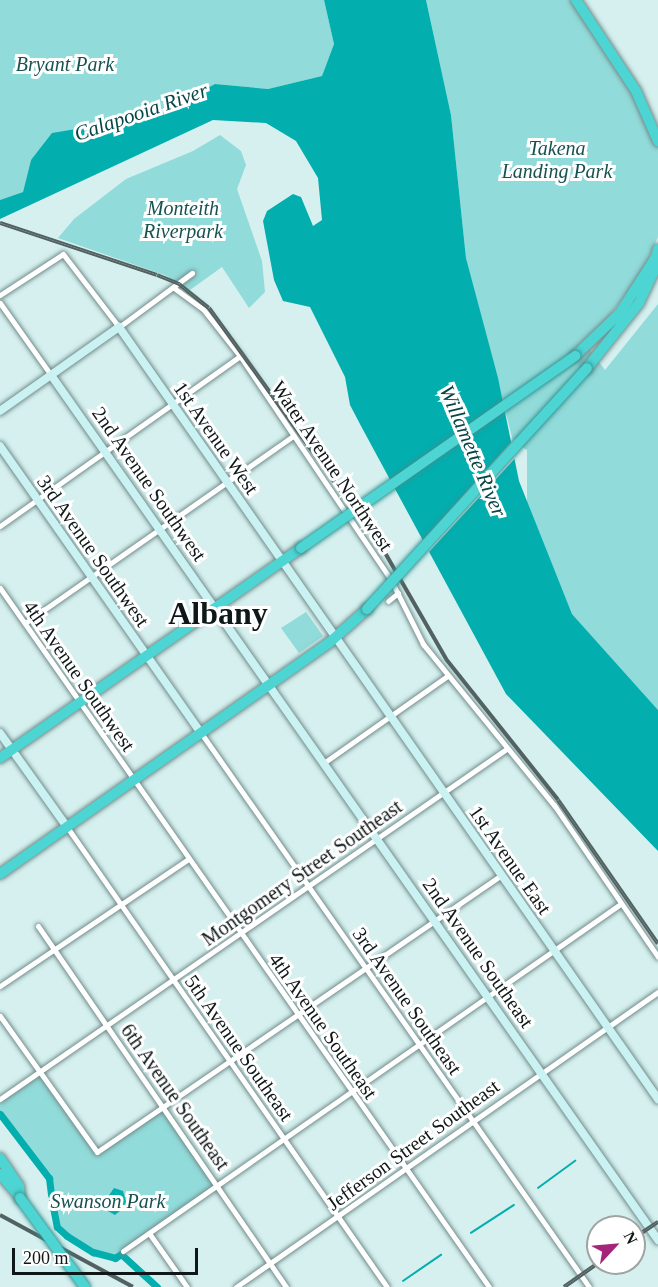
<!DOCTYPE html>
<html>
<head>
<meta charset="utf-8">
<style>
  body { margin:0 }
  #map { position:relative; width:658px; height:1287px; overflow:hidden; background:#d5f0ef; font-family:Georgia,serif }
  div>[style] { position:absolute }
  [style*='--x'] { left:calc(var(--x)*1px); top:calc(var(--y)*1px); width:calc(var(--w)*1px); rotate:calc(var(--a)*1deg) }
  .green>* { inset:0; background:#91dbda }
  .water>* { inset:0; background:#03aeae }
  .pier>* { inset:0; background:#d5f0ef }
  .stream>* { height:1.5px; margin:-0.75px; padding:0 0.75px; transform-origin:0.75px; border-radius:0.75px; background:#03aeae }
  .canal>* { height:7px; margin:-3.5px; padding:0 3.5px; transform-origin:3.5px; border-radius:3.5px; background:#03aeae }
  .roads { filter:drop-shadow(0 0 2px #738c8b) drop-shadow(0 0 2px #738c8b) }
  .street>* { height:5px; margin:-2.5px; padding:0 2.5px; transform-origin:2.5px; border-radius:2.5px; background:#fff }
  .secondary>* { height:8px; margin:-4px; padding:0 4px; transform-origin:4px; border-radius:4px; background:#caf2f2 }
  .highway>* { height:10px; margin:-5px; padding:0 5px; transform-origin:5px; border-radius:5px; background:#4dd5d3 }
  .rail>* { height:4px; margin-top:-2px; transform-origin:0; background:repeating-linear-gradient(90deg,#fff 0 4.5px,#526161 0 9px); box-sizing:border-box; border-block:2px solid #526161 }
  .bridges { filter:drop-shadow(0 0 2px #379392) drop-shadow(0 0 2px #379392) }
  .highway-bridge>* { height:10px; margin:-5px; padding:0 5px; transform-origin:5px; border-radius:5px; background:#4dd5d3 }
  span { translate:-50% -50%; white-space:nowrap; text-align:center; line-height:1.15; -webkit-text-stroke:6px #fff; paint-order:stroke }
  .park-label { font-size:20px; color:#175251; font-style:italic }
  .street-label { font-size:20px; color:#0f1818 }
  .water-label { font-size:21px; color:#064646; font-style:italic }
  .town-label { font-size:32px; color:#0f1818; font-weight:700 }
  .north { position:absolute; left:586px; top:1215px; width:60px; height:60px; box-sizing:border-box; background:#fff; border:2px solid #9fa3a3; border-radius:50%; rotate:64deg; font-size:16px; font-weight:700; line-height:24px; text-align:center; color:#0f1818 }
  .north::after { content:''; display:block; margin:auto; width:21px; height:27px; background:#a3267a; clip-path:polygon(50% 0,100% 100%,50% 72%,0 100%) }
  .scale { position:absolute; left:12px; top:1248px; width:186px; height:27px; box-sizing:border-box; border:3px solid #0f1818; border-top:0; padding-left:8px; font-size:18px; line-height:21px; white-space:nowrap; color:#0f1818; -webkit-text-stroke:4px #fff; paint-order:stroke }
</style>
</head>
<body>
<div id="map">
  <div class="green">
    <i style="clip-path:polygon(0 0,324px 0,334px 44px,322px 76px,268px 89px,215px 84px,155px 116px,82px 126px,31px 160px,23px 192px,0 200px)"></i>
    <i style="clip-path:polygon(426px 0,576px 0,653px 127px,658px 146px,658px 237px,643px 271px,587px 346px,605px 370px,658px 304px,658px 710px,572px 614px,527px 504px,527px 450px,513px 441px,466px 258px,451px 115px)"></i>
    <i style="clip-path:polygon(220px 135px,241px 151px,246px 165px,237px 189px,262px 261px,265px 292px,249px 308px,222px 267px,190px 290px,164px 275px,58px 238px,74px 219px,126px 179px,193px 151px)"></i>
    <i style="clip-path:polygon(306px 612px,323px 636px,299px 653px,281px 628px)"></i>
    <i style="clip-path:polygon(39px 1071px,97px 1152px,164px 1106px,218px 1185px,115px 1258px,93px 1252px,67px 1236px,57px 1227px,49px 1178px,0 1114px,0 1099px)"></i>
  </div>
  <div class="water">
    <i style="clip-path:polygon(324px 0,426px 0,451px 115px,466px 258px,498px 378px,519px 481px,572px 614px,658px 710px,658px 851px,506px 694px,361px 426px,350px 405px,345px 377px,310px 307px,283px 301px,274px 280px,263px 221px,267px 211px,293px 194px,301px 197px,313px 226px,322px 220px,318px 178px,296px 141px,266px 123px,213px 120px,0 219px,0 200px,23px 192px,31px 160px,52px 133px,155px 116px,215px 84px,268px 89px,322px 76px,334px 44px)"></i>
    <i style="clip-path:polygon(114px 1188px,123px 1191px,127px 1205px,115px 1215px,101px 1207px)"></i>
  </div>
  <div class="pier">
    <i style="clip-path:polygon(515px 438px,518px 455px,428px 553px,422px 541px)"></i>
  </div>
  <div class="stream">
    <i style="--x:538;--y:1188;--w:46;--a:-36.1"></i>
    <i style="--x:471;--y:1233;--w:51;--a:-33.1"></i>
    <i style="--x:403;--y:1281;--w:46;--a:-34.4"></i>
  </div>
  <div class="canal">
    <i style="--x:0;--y:1114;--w:81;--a:52.6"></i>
    <i style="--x:49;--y:1178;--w:17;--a:83"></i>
    <i style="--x:52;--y:1202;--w:25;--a:79"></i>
    <i style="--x:57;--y:1227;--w:13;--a:42"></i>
    <i style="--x:67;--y:1236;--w:31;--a:32"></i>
    <i style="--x:93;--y:1252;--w:23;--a:15"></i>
    <i style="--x:115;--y:1258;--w:7;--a:-34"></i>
    <i style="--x:121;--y:1254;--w:49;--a:42.5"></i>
  </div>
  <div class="roads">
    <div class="street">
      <i style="--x:174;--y:288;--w:36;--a:36"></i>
      <i style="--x:203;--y:309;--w:60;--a:51.8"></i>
      <i style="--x:240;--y:356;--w:270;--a:56"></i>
      <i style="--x:391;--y:580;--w:72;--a:63.4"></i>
      <i style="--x:423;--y:644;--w:208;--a:50.9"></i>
      <i style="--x:554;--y:805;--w:184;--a:55.6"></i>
      <i style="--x:0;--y:295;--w:75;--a:-33.1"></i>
      <i style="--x:63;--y:254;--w:92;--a:52.5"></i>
      <i style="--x:119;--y:327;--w:91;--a:-36.5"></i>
      <i style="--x:0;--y:303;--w:88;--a:54.7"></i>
      <i style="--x:0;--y:526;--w:294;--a:-35.3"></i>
      <i style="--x:0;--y:588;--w:853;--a:55.02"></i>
      <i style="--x:388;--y:601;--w:13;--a:-39"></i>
      <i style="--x:25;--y:623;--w:327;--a:-34.9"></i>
      <i style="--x:201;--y:733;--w:676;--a:54.99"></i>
      <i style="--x:325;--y:762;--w:148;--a:-35.1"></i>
      <i style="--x:67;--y:827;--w:560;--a:55.18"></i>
      <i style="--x:38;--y:926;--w:438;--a:55.5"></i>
      <i style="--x:0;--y:986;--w:227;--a:-34"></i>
      <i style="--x:0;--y:1016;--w:167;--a:54.5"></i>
      <i style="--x:97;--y:1152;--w:490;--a:-34.4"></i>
      <i style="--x:0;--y:1099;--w:614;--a:-34.65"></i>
      <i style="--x:149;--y:1233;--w:66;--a:54.9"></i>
      <i style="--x:123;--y:1251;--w:605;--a:-34.9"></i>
      <i style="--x:236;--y:1287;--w:515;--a:-34.96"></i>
    </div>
    <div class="secondary">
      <i style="--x:51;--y:375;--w:1057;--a:54.94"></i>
      <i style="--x:0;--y:411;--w:146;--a:-35.2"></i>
      <i style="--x:119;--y:327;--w:942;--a:55.08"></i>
      <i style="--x:0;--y:446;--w:350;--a:55"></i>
      <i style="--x:0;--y:733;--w:115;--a:54.5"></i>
    </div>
    <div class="highway">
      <i style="--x:576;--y:0;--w:109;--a:56.6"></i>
      <i style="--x:636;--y:91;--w:55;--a:66.3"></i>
      <i style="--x:575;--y:356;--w:62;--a:-43.7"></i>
      <i style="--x:620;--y:313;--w:67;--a:-57.3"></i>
      <i style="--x:587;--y:368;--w:83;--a:-51.3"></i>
      <i style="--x:639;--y:303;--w:35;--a:-65"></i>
      <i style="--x:654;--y:271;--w:22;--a:-80"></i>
      <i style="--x:0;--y:758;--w:367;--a:-34.9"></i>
      <i style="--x:0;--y:874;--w:402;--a:-35.1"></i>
      <i style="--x:329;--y:643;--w:51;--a:-41.8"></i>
      <i style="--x:0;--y:1158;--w:34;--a:56"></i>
      <i style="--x:19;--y:1186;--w:12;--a:85"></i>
      <i style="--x:0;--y:1174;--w:30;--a:49"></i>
    </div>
  </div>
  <div class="rail">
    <i style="--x:0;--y:223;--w:165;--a:18.3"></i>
    <i style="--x:157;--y:275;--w:24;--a:22"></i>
    <i style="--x:179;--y:284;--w:38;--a:39"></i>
    <i style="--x:209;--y:308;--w:299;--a:54.2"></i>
    <i style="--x:384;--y:551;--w:125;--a:60.1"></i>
    <i style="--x:446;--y:659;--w:180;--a:51.5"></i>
    <i style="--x:558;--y:800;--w:175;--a:55.2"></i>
    <i style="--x:0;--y:1215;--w:151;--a:28.4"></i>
    <i style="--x:634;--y:1238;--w:29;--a:-34"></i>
    <i style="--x:564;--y:1287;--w:42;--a:-35.2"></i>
  </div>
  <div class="bridges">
    <div class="highway-bridge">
      <i style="--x:301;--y:548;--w:335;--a:-35"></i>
      <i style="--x:367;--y:609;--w:326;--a:-47.6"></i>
      <i style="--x:20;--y:1198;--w:110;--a:53.9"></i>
    </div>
  </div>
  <div class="park-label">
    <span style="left:65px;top:64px">Bryant Park</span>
    <span style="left:557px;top:160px">Takena<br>Landing Park</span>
    <span style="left:183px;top:220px">Monteith<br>Riverpark</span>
    <span style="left:108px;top:1201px">Swanson Park</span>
  </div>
  <div class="street-label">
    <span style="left:216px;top:438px;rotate:55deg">1st Avenue West</span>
    <span style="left:332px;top:466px;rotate:56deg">Water Avenue Northwest</span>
    <span style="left:149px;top:484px;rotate:55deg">2nd Avenue Southwest</span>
    <span style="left:93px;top:551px;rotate:55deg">3rd Avenue Southwest</span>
    <span style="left:79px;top:676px;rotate:55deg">4th Avenue Southwest</span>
    <span style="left:510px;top:860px;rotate:55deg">1st Avenue East</span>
    <span style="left:302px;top:873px;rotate:-35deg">Montgomery Street Southeast</span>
    <span style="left:478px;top:953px;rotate:55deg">2nd Avenue Southeast</span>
    <span style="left:407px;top:1001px;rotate:55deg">3rd Avenue Southeast</span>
    <span style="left:323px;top:1026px;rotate:55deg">4th Avenue Southeast</span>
    <span style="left:239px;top:1048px;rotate:55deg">5th Avenue Southeast</span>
    <span style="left:175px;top:1097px;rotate:55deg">6th Avenue Southeast</span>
    <span style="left:413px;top:1145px;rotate:-36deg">Jefferson Street Southeast</span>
  </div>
  <div class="water-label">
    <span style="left:141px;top:112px;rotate:-19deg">Calapooia River</span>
    <span style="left:473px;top:451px;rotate:67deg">Willamette River</span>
  </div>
  <div class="town-label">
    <span style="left:218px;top:613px">Albany</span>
  </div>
  <div class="north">N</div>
  <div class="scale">200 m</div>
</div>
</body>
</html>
